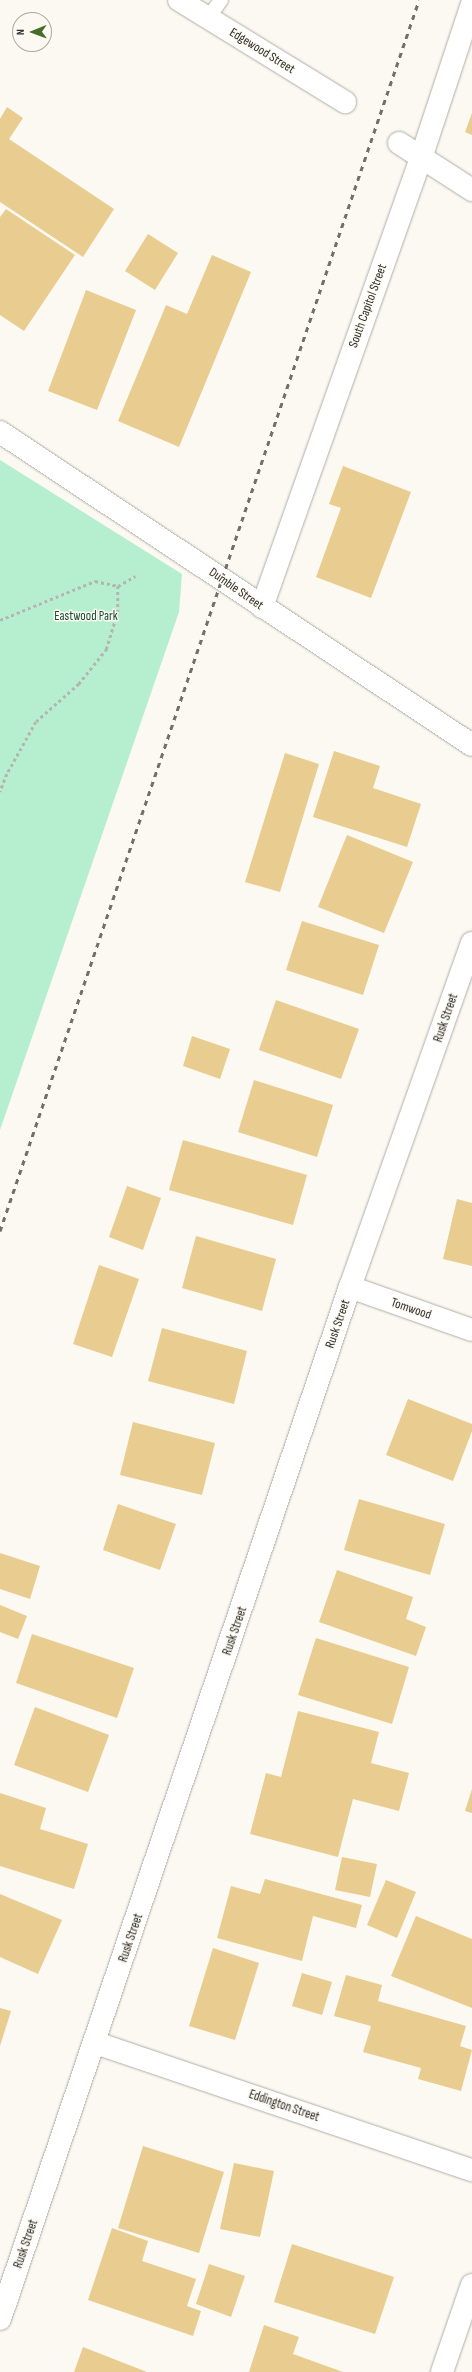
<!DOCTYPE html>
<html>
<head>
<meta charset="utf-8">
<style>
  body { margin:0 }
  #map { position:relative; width:472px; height:2372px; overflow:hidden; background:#fcf9f2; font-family:"Sofia Sans Condensed",sans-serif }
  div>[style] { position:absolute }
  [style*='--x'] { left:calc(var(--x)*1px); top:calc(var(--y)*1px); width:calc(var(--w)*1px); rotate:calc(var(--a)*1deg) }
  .green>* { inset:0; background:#b6eed0 }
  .building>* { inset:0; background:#e9cc8f }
  .path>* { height:2.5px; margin-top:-1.25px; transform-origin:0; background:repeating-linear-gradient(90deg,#b6b4ae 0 3px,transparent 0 6px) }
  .roads { filter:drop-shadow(0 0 1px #b0ada7) drop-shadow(0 0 1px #b0ada7) }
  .service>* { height:14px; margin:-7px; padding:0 7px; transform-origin:7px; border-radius:7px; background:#fff }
  .minor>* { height:22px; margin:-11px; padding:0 11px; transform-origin:11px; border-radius:11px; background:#fff }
  .tertiary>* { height:22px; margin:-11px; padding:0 11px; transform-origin:11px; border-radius:11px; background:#fff }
  .rail>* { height:3px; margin-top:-1.5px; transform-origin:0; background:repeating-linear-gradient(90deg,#706f6a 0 5px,transparent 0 10px) }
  span { translate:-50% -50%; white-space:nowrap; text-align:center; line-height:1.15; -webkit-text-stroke:3px #fcf9f2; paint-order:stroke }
  .street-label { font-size:13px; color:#2f2e2b }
  .park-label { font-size:13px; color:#164b34 }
  .north { position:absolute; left:12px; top:12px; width:40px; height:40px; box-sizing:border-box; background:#fcf9f2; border:1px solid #aaa8a2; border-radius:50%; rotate:269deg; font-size:11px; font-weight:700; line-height:16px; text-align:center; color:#2f2e2b }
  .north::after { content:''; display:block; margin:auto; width:14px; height:18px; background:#466e29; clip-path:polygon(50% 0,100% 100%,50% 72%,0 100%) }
</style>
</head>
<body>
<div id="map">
  <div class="green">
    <i style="clip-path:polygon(0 460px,182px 574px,179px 612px,0 1130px)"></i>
  </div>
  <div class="building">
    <i style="clip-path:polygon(7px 107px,23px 118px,9px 139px,114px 209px,83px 257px,0 202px,0 119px)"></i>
    <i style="clip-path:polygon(472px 113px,472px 135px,465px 132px)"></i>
    <i style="clip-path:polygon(6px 209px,75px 255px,24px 331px,0 315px,0 217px)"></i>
    <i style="clip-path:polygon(148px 234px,178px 253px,155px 290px,125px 271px)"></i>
    <i style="clip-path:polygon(212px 255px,251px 272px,179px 447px,118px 421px,166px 305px,187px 314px)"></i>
    <i style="clip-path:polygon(86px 290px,136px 310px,97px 410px,48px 391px)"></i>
    <i style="clip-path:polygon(343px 466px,411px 492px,371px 598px,316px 577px,341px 508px,329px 504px)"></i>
    <i style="clip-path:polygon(334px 751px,380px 766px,373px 788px,421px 804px,407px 847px,313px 817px)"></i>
    <i style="clip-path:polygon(285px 753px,319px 764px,280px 892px,245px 882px)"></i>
    <i style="clip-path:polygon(347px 835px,413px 862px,384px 933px,318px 907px)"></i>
    <i style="clip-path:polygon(302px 921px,379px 945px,363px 995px,286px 970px)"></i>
    <i style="clip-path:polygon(276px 1000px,359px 1029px,341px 1079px,259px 1050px)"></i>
    <i style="clip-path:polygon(192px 1036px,230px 1049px,220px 1079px,183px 1066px)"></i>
    <i style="clip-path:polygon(254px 1080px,333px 1105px,317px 1157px,238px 1132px)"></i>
    <i style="clip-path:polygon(183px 1140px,307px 1175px,293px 1225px,169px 1190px)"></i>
    <i style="clip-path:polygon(127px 1186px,161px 1198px,143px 1250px,109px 1237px)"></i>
    <i style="clip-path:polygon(457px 1199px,472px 1203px,472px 1266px,443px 1259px)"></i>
    <i style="clip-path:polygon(196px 1236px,276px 1259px,262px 1311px,182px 1288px)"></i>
    <i style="clip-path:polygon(99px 1265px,139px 1279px,112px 1357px,73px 1344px)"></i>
    <i style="clip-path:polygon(162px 1328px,247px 1351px,234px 1404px,148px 1381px)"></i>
    <i style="clip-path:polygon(408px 1399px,472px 1424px,472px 1431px,453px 1481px,386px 1455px)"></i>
    <i style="clip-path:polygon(133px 1422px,215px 1443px,202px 1495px,120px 1475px)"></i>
    <i style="clip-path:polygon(359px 1499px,445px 1524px,430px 1575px,344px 1550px)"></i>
    <i style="clip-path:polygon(118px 1504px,176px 1524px,160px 1570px,103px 1550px)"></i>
    <i style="clip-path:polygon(0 1553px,40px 1566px,30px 1599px,0 1589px)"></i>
    <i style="clip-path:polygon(337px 1570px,413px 1597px,406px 1619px,426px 1627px,416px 1656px,319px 1622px)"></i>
    <i style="clip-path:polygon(0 1605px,27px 1616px,18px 1639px,0 1632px)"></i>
    <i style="clip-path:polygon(32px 1634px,134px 1668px,117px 1718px,16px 1683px)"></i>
    <i style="clip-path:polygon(316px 1638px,409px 1667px,392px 1724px,298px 1695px)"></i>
    <i style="clip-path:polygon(35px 1707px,109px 1735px,88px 1792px,14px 1765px)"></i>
    <i style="clip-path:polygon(298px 1711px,379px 1732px,371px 1763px,409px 1773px,399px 1811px,353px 1799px,338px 1857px,250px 1834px,266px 1773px,281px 1777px)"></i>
    <i style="clip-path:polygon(472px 1789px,472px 1813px,465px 1811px)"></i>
    <i style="clip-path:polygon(0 1793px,46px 1808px,40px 1829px,88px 1844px,74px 1889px,0 1866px)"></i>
    <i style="clip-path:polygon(342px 1857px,377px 1864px,370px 1897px,335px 1890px)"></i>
    <i style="clip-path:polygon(265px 1879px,362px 1905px,356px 1928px,313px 1916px,302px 1961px,217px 1938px,231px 1886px,260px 1894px)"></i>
    <i style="clip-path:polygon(386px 1880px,416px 1892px,397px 1938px,367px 1925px)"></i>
    <i style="clip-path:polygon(0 1894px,62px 1920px,38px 1974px,0 1957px)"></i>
    <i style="clip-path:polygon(416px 1916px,472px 1939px,472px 2008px,391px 1976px)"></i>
    <i style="clip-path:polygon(213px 1948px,259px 1963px,235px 2040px,189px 2026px)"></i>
    <i style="clip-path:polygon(302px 1973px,332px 1982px,322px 2015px,292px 2006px)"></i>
    <i style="clip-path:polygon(346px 1975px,382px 1985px,378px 2001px,466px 2026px,460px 2046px,472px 2050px,461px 2091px,418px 2079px,421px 2068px,363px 2052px,371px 2026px,334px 2016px)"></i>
    <i style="clip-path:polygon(0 2008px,11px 2011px,0 2046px)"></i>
    <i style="clip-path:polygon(143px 2146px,224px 2172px,199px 2253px,118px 2228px)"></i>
    <i style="clip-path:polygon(234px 2163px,274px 2171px,260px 2237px,220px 2229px)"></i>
    <i style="clip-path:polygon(112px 2228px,148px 2241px,142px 2261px,196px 2279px,187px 2306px,201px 2311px,193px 2336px,88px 2300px)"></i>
    <i style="clip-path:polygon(292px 2244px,394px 2277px,375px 2334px,274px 2302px)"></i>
    <i style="clip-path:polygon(209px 2264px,245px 2276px,231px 2317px,196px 2304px)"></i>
    <i style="clip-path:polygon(264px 2325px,299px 2337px,293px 2354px,343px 2372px,249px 2372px)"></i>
    <i style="clip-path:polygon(83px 2347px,147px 2372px,74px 2372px)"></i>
  </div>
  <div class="path">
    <i style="--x:118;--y:586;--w:20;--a:-30"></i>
    <i style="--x:0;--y:620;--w:103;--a:-22.3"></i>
    <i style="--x:95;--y:581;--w:24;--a:12"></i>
    <i style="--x:118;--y:586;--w:26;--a:90"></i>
    <i style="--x:118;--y:612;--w:39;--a:107"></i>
    <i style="--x:107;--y:649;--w:45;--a:128.7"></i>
    <i style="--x:79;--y:684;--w:57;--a:138.5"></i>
    <i style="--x:36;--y:722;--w:60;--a:119.1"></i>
    <i style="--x:7;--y:774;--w:19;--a:111"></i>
  </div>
  <div class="roads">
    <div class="service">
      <i style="--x:208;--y:18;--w:22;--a:-54"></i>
    </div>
    <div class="minor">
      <i style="--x:179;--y:0;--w:195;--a:31.6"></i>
      <i style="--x:399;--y:143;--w:87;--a:32.8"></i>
      <i style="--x:262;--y:607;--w:476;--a:-70.5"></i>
      <i style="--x:421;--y:158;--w:162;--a:-71.7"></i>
      <i style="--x:350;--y:1287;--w:129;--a:19.4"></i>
      <i style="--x:96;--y:2043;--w:397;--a:18.7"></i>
      <i style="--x:0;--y:2319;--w:1090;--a:-71.27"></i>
      <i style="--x:350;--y:1287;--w:365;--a:-70.5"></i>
      <i style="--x:442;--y:2372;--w:92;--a:-71"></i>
    </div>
    <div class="tertiary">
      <i style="--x:0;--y:432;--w:566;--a:33.55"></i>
    </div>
  </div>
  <div class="rail">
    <i style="--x:0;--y:1231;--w:1300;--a:-71.2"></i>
  </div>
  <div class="street-label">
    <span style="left:262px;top:51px;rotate:32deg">Edgewood Street</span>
    <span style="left:368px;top:306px;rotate:-70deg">South Capitol Street</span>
    <span style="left:236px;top:589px;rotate:35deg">Dumble Street</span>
    <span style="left:446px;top:1018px;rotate:-71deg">Rusk Street</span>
    <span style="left:411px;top:1309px;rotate:19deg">Tomwood</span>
    <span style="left:338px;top:1324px;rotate:-71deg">Rusk Street</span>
    <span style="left:235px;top:1631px;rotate:-71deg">Rusk Street</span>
    <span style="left:131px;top:1938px;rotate:-71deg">Rusk Street</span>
    <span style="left:284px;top:2106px;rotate:19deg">Eddington Street</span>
    <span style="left:26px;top:2244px;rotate:-71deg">Rusk Street</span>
  </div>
  <div class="park-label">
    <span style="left:86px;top:616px">Eastwood Park</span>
  </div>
  <div class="north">N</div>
</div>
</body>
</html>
